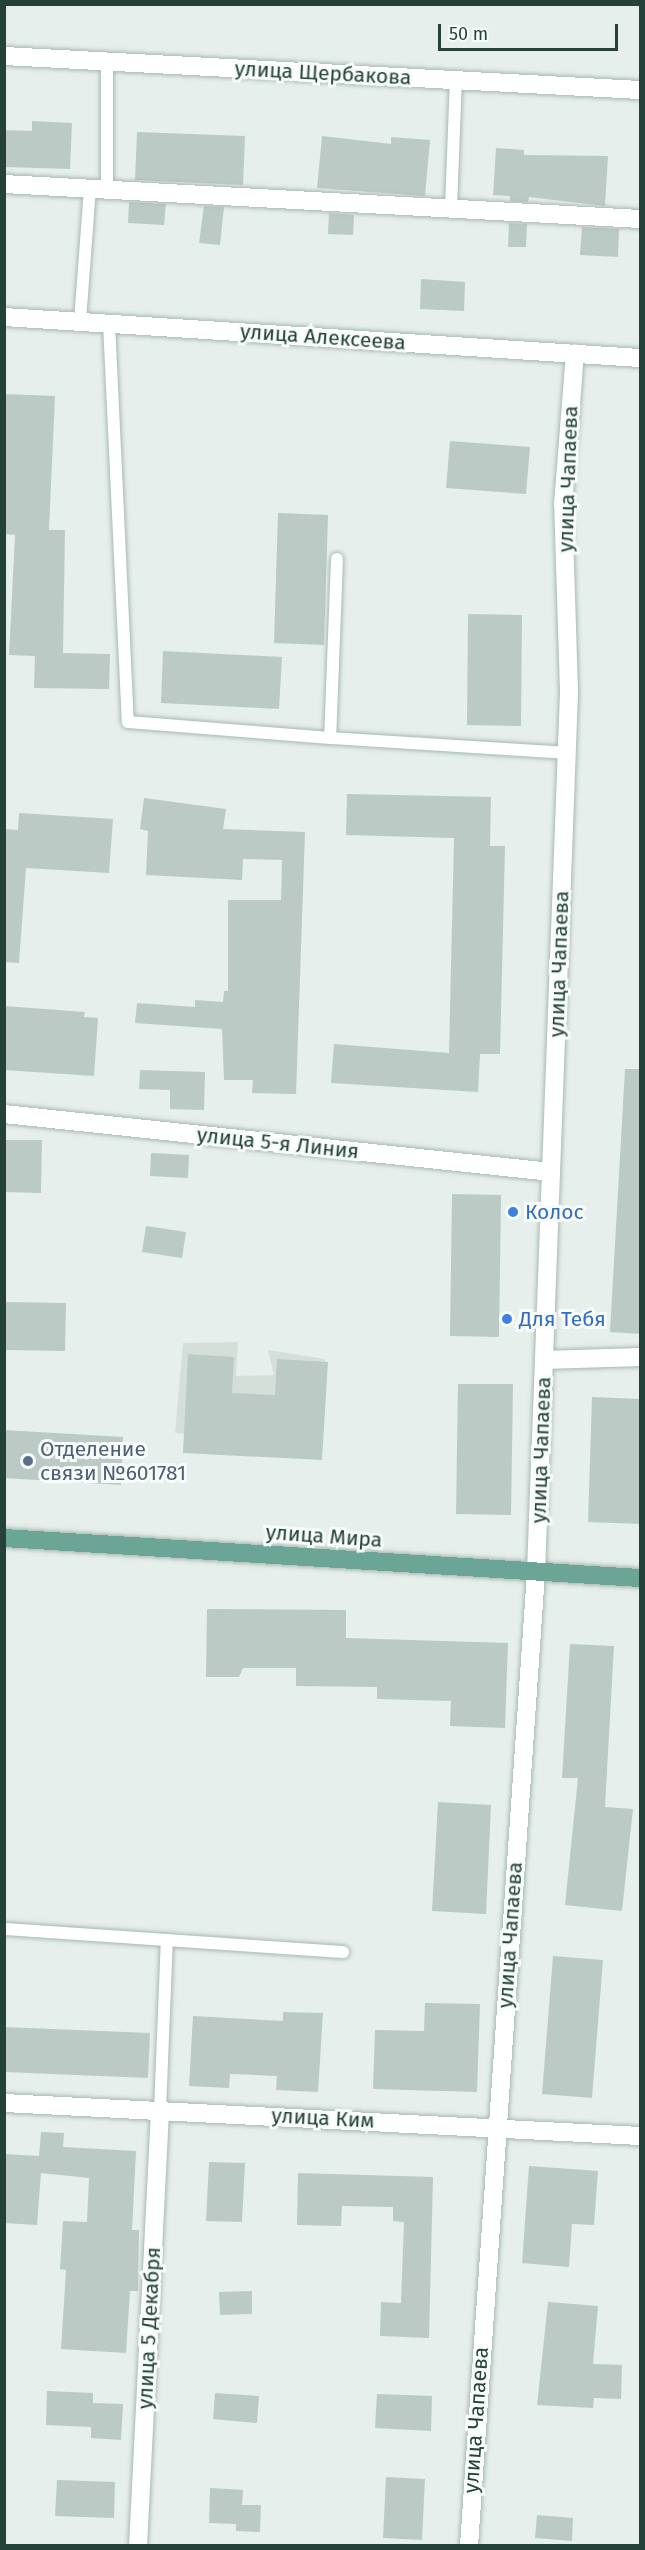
<!DOCTYPE html>
<html>
<head>
<meta charset="utf-8">
<style>
  body { margin:0 }
  #map { position:relative; width:645px; height:2550px; overflow:hidden; background:#e6efeb; font-family:"Fira Sans",sans-serif }
  div>[style] { position:absolute }
  [style*='--x'] { left:calc(var(--x)*1px); top:calc(var(--y)*1px); width:calc(var(--w)*1px); rotate:calc(var(--a)*1deg) }
  .built>* { inset:0; background:#d4dfda }
  .building>* { inset:0; background:#bbcac4 }
  .roads { filter:drop-shadow(0 0 2px #a8b8b2) drop-shadow(0 0 2px #a8b8b2) }
  .lane>* { height:12px; margin:-6px; padding:0 6px; transform-origin:6px; border-radius:6px; background:#fff }
  .street>* { height:18px; margin:-9px; padding:0 9px; transform-origin:9px; border-radius:9px; background:#fff }
  .primary>* { height:18px; margin:-9px; padding:0 9px; transform-origin:9px; border-radius:9px; background:#6aa596 }
  .dots>* { width:16px; height:16px; translate:-50% -50%; box-sizing:border-box; border:3px solid #f7fbf9; border-radius:50% }
  span { translate:-50% -50%; white-space:nowrap; text-align:center; line-height:1.15; -webkit-text-stroke:6px #f7fbf9; paint-order:stroke }
  .street-label { font-size:21px; color:#24423a }
  .shop-label { font-size:21px; color:#366cbe }
  .left { translate:0 -50%; text-align:left }
  .service-label { font-size:21px; color:#4e5e75 }
  .frame { position:absolute; inset:0; border:6px solid #24423a; pointer-events:none }
  .scale { position:absolute; left:438px; top:24px; width:180px; height:27px; box-sizing:border-box; border:3px solid #24423a; border-top:0; padding-left:8px; font-size:18px; line-height:21px; white-space:nowrap; color:#24423a; -webkit-text-stroke:4px #f7fbf9; paint-order:stroke }
</style>
</head>
<body>
<div id="map">
  <div class="built">
    <i style="clip-path:polygon(238px 1342px,236px 1376px,274px 1375px,268px 1350px,325px 1359px,320px 1443px,175px 1433px,183px 1343px)"></i>
  </div>
  <div class="building">
    <i style="clip-path:polygon(32px 121px,72px 123px,70px 169px,4px 167px,4px 130px,32px 131px)"></i>
    <i style="clip-path:polygon(137px 132px,245px 136px,243px 185px,135px 180px)"></i>
    <i style="clip-path:polygon(322px 136px,391px 144px,391px 137px,430px 140px,425px 196px,317px 188px)"></i>
    <i style="clip-path:polygon(496px 148px,524px 150px,524px 155px,608px 156px,605px 206px,529px 197px,528px 202px,510px 201px,510px 196px,493px 195px)"></i>
    <i style="clip-path:polygon(129px 202px,166px 204px,164px 225px,128px 223px)"></i>
    <i style="clip-path:polygon(204px 206px,224px 207px,220px 245px,199px 243px)"></i>
    <i style="clip-path:polygon(329px 213px,354px 215px,353px 235px,328px 234px)"></i>
    <i style="clip-path:polygon(509px 223px,527px 224px,526px 247px,508px 247px)"></i>
    <i style="clip-path:polygon(582px 227px,619px 229px,618px 257px,580px 255px)"></i>
    <i style="clip-path:polygon(421px 279px,465px 282px,464px 311px,420px 309px)"></i>
    <i style="clip-path:polygon(4px 394px,55px 396px,49px 530px,65px 530px,63px 653px,110px 654px,109px 689px,34px 688px,35px 656px,9px 655px,15px 535px,4px 534px)"></i>
    <i style="clip-path:polygon(450px 441px,530px 447px,526px 494px,446px 488px)"></i>
    <i style="clip-path:polygon(278px 513px,328px 515px,324px 645px,274px 643px)"></i>
    <i style="clip-path:polygon(468px 614px,522px 615px,521px 726px,467px 725px)"></i>
    <i style="clip-path:polygon(163px 651px,282px 657px,279px 709px,161px 703px)"></i>
    <i style="clip-path:polygon(347px 794px,491px 797px,490px 846px,505px 846px,500px 1054px,480px 1054px,478px 1092px,331px 1083px,334px 1044px,449px 1053px,454px 838px,346px 835px)"></i>
    <i style="clip-path:polygon(144px 798px,226px 809px,223px 829px,305px 832px,296px 1094px,252px 1093px,253px 1080px,224px 1080px,222px 1029px,135px 1023px,137px 1003px,195px 1007px,195px 1000px,223px 1002px,224px 991px,228px 991px,228px 900px,281px 900px,282px 860px,243px 859px,242px 880px,146px 875px,148px 831px,140px 829px)"></i>
    <i style="clip-path:polygon(19px 813px,113px 819px,109px 873px,26px 868px,19px 963px,4px 962px,4px 829px,18px 830px)"></i>
    <i style="clip-path:polygon(4px 1006px,85px 1012px,84px 1017px,98px 1018px,94px 1076px,4px 1070px)"></i>
    <i style="clip-path:polygon(625px 1069px,640px 1069px,640px 1334px,610px 1332px)"></i>
    <i style="clip-path:polygon(140px 1070px,205px 1072px,204px 1110px,170px 1109px,170px 1090px,139px 1089px)"></i>
    <i style="clip-path:polygon(4px 1140px,42px 1140px,41px 1193px,4px 1192px)"></i>
    <i style="clip-path:polygon(151px 1153px,189px 1155px,188px 1178px,150px 1176px)"></i>
    <i style="clip-path:polygon(452px 1194px,501px 1195px,499px 1337px,450px 1336px)"></i>
    <i style="clip-path:polygon(146px 1226px,186px 1232px,182px 1258px,142px 1252px)"></i>
    <i style="clip-path:polygon(4px 1302px,66px 1303px,65px 1351px,4px 1350px)"></i>
    <i style="clip-path:polygon(188px 1354px,234px 1357px,232px 1393px,275px 1395px,277px 1359px,328px 1362px,322px 1460px,183px 1453px)"></i>
    <i style="clip-path:polygon(458px 1384px,513px 1384px,511px 1515px,456px 1514px)"></i>
    <i style="clip-path:polygon(592px 1397px,640px 1399px,640px 1524px,588px 1522px)"></i>
    <i style="clip-path:polygon(4px 1430px,123px 1437px,121px 1485px,4px 1478px)"></i>
    <i style="clip-path:polygon(207px 1609px,346px 1610px,346px 1638px,508px 1643px,505px 1728px,450px 1726px,451px 1701px,377px 1699px,377px 1687px,296px 1686px,296px 1668px,243px 1668px,239px 1677px,206px 1677px)"></i>
    <i style="clip-path:polygon(570px 1644px,614px 1646px,605px 1807px,633px 1809px,622px 1911px,565px 1905px,578px 1778px,562px 1778px)"></i>
    <i style="clip-path:polygon(438px 1802px,491px 1805px,486px 1914px,432px 1911px)"></i>
    <i style="clip-path:polygon(553px 1956px,603px 1960px,592px 2098px,542px 2094px)"></i>
    <i style="clip-path:polygon(425px 2003px,480px 2004px,477px 2092px,373px 2089px,375px 2030px,424px 2031px)"></i>
    <i style="clip-path:polygon(283px 2012px,323px 2013px,318px 2092px,276px 2090px,277px 2076px,230px 2074px,229px 2088px,189px 2086px,193px 2016px,283px 2021px)"></i>
    <i style="clip-path:polygon(4px 2027px,150px 2033px,148px 2078px,4px 2072px)"></i>
    <i style="clip-path:polygon(41px 2132px,64px 2133px,63px 2147px,136px 2151px,132px 2230px,139px 2230px,138px 2291px,130px 2291px,126px 2353px,61px 2349px,66px 2270px,60px 2269px,63px 2221px,87px 2222px,89px 2178px,41px 2173px,37px 2225px,4px 2223px,4px 2154px,39px 2156px)"></i>
    <i style="clip-path:polygon(209px 2162px,245px 2163px,242px 2222px,206px 2221px)"></i>
    <i style="clip-path:polygon(529px 2166px,598px 2171px,594px 2225px,572px 2224px,569px 2267px,522px 2263px)"></i>
    <i style="clip-path:polygon(298px 2173px,433px 2177px,429px 2338px,380px 2336px,381px 2302px,401px 2303px,404px 2222px,393px 2221px,393px 2207px,342px 2206px,341px 2226px,297px 2225px)"></i>
    <i style="clip-path:polygon(252px 2291px,252px 2314px,220px 2315px,219px 2292px)"></i>
    <i style="clip-path:polygon(548px 2302px,598px 2306px,593px 2364px,622px 2365px,621px 2399px,594px 2398px,593px 2408px,537px 2405px)"></i>
    <i style="clip-path:polygon(47px 2391px,93px 2393px,93px 2403px,123px 2404px,121px 2440px,91px 2438px,91px 2427px,46px 2425px)"></i>
    <i style="clip-path:polygon(215px 2393px,259px 2396px,257px 2423px,213px 2419px)"></i>
    <i style="clip-path:polygon(377px 2394px,432px 2396px,431px 2431px,375px 2428px)"></i>
    <i style="clip-path:polygon(386px 2477px,425px 2479px,422px 2540px,383px 2538px)"></i>
    <i style="clip-path:polygon(57px 2480px,115px 2482px,114px 2518px,55px 2516px)"></i>
    <i style="clip-path:polygon(210px 2488px,243px 2490px,242px 2505px,261px 2505px,260px 2532px,236px 2531px,236px 2524px,209px 2523px)"></i>
    <i style="clip-path:polygon(537px 2515px,573px 2518px,572px 2541px,535px 2538px)"></i>
  </div>
  <div class="roads">
    <div class="lane">
      <i style="--x:107;--y:189;--w:127;--a:-90"></i>
      <i style="--x:451;--y:208;--w:128;--a:-87.8"></i>
      <i style="--x:80;--y:321;--w:133;--a:-85.7"></i>
      <i style="--x:109;--y:323;--w:399;--a:87.3"></i>
      <i style="--x:128;--y:722;--w:203;--a:4.5"></i>
      <i style="--x:337;--y:559;--w:179;--a:92.2"></i>
      <i style="--x:330;--y:738;--w:237;--a:3.6"></i>
      <i style="--x:4;--y:1929;--w:340;--a:3.9"></i>
      <i style="--x:160;--y:2111;--w:171;--a:-87.7"></i>
    </div>
    <div class="street">
      <i style="--x:4;--y:56;--w:637;--a:3.06"></i>
      <i style="--x:4;--y:184;--w:637;--a:3.15"></i>
      <i style="--x:4;--y:317;--w:637;--a:3.69"></i>
      <i style="--x:4;--y:1114;--w:550;--a:6.05"></i>
      <i style="--x:544;--y:1360;--w:96;--a:-1.8"></i>
      <i style="--x:4;--y:2103;--w:637;--a:2.97"></i>
      <i style="--x:138;--y:2546;--w:436;--a:-87.1"></i>
      <i style="--x:469;--y:2546;--w:976;--a:-86.06"></i>
      <i style="--x:536;--y:1572;--w:882;--a:-87.85"></i>
      <i style="--x:569;--y:691;--w:186;--a:-91.8"></i>
      <i style="--x:563;--y:505;--w:152;--a:-85.5"></i>
    </div>
    <div class="primary">
      <i style="--x:4;--y:1538;--w:637;--a:3.6"></i>
    </div>
  </div>
  <div class="dots">
    <i style="left:513px;top:1212px;background:#3f7fe0"></i>
    <i style="left:507px;top:1319px;background:#3f7fe0"></i>
    <i style="left:28px;top:1461px;background:#5c6f8a"></i>
  </div>
  <div class="street-label">
    <span style="left:323px;top:73px;rotate:3deg">улица Щербакова</span>
    <span style="left:323px;top:337px;rotate:4deg">улица Алексеева</span>
    <span style="left:568px;top:479px;rotate:-88deg">улица Чапаева</span>
    <span style="left:559px;top:964px;rotate:-88deg">улица Чапаева</span>
    <span style="left:278px;top:1143px;rotate:6deg">улица 5-я Линия</span>
    <span style="left:541px;top:1450px;rotate:-88deg">улица Чапаева</span>
    <span style="left:324px;top:1536px;rotate:4deg">улица Мира</span>
    <span style="left:510px;top:1935px;rotate:-86deg">улица Чапаева</span>
    <span style="left:323px;top:2118px;rotate:3deg">улица Ким</span>
    <span style="left:149px;top:2328px;rotate:-87deg">улица 5 Декабря</span>
    <span style="left:476px;top:2420px;rotate:-86deg">улица Чапаева</span>
  </div>
  <div class="shop-label">
    <span class="left" style="left:525px;top:1212px">Колос</span>
    <span class="left" style="left:519px;top:1319px">Для Тебя</span>
  </div>
  <div class="service-label">
    <span class="left" style="left:40px;top:1461px">Отделение<br>связи №601781</span>
  </div>
  <div class="frame"></div>
  <div class="scale">50 m</div>
</div>
</body>
</html>
